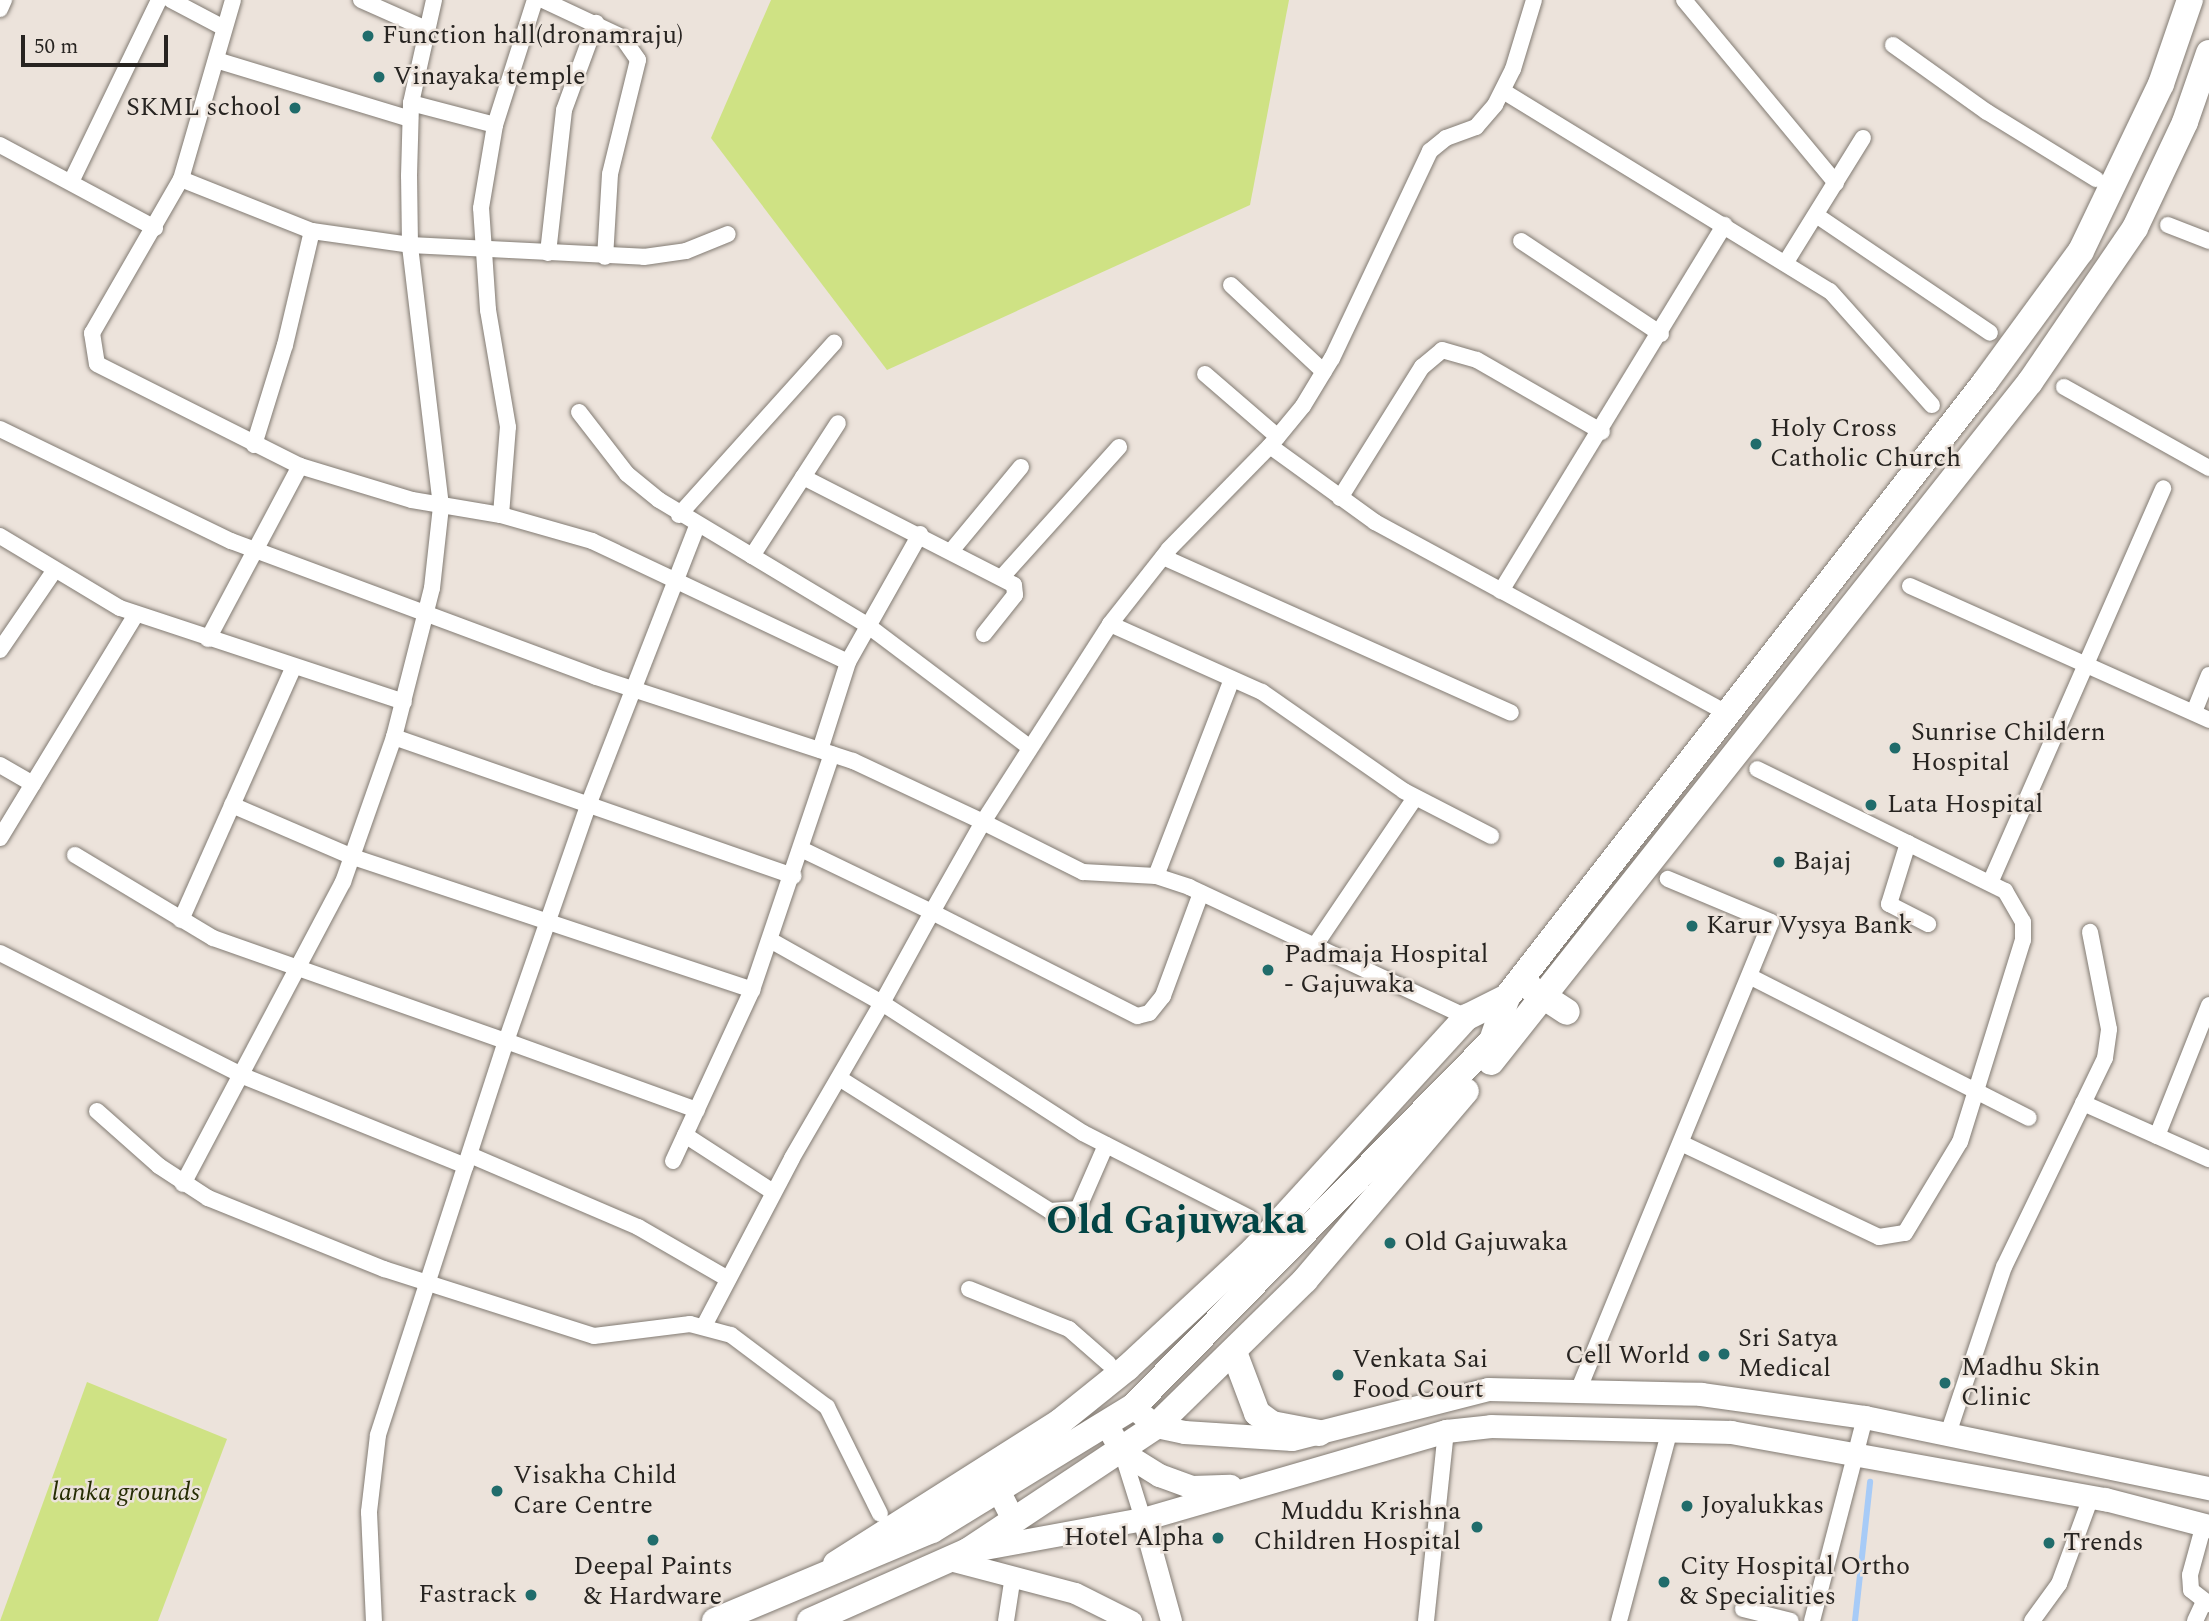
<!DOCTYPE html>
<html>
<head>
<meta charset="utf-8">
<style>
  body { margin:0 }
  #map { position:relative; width:2209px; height:1621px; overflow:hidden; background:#ece3db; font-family:Spectral,serif }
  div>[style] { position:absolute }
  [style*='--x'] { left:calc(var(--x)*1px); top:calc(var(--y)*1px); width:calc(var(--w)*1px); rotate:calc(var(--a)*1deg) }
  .green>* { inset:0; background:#cfe284 }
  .stream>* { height:6px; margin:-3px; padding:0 3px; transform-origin:3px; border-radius:3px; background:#a7cbf7 }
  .roads { filter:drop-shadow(0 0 2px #827b73) drop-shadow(0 0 2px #827b73) }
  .minor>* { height:16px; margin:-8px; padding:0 8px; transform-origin:8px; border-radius:8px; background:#fff }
  .tertiary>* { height:21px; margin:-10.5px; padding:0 10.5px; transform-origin:10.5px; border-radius:10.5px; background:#fff }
  .secondary>* { height:23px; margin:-11.5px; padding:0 11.5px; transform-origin:11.5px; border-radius:11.5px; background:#fff }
  .primary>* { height:26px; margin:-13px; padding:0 13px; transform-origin:13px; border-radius:13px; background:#fff }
  .dots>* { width:19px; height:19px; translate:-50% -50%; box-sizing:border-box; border:4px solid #ece3db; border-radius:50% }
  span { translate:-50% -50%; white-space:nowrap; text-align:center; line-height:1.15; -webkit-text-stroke:5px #ece3db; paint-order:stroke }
  .poi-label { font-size:26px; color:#272421 }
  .left { translate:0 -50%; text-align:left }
  .right { translate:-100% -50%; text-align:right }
  .park-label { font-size:26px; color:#262d04; font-style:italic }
  .town-label { font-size:40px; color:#024545; font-weight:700 }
  .scale { position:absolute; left:21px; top:35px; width:147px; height:32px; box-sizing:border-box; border:4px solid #272421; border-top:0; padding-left:9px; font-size:21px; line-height:24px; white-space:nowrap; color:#272421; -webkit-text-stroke:5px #ece3db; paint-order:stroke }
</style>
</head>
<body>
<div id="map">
  <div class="green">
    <i style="clip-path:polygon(771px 0,1289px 0,1250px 205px,887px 370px,711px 138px)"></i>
    <i style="clip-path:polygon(87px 1382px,227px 1439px,158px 1621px,0 1621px)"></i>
  </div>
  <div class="stream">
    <i style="--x:1855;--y:1621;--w:140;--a:-83.8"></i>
  </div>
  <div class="roads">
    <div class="minor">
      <i style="--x:171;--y:0;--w:60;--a:27.8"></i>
      <i style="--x:233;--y:0;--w:186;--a:106.2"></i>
      <i style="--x:181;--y:179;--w:178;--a:120"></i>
      <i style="--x:92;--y:333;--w:31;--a:81"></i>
      <i style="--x:97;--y:364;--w:227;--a:26.7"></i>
      <i style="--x:300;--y:466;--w:117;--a:16.9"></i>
      <i style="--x:412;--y:500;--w:90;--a:9.6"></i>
      <i style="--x:501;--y:515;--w:95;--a:15.9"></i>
      <i style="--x:592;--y:541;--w:283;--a:25.3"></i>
      <i style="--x:361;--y:0;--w:69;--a:24"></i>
      <i style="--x:543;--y:0;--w:87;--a:25.1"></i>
      <i style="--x:622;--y:37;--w:28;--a:55"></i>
      <i style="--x:638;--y:60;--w:117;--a:103.8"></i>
      <i style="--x:610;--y:174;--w:83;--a:93.4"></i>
      <i style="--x:1534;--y:0;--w:72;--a:106.9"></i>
      <i style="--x:1513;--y:69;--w:40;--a:116.6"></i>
      <i style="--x:1495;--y:105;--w:29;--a:131"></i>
      <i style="--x:1476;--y:127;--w:32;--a:160"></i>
      <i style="--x:1446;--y:138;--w:21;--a:141"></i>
      <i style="--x:1430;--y:151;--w:229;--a:115.3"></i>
      <i style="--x:1332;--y:358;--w:56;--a:121.1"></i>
      <i style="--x:1303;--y:406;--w:52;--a:129.5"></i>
      <i style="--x:1270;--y:446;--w:130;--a:35.9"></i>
      <i style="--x:1375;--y:522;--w:400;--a:28.5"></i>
      <i style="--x:1684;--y:0;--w:238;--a:50.3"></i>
      <i style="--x:0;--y:9;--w:10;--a:-66"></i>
      <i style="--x:1893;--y:45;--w:115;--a:35.5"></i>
      <i style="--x:1987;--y:112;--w:128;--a:31.6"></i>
      <i style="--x:216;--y:60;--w:203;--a:16.9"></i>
      <i style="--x:1503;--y:91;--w:383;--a:31.5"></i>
      <i style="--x:1830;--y:291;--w:153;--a:48.2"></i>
      <i style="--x:411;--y:103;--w:87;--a:14.7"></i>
      <i style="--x:0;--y:145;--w:176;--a:28.2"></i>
      <i style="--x:181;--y:179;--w:141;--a:21.7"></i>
      <i style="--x:312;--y:231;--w:99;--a:8.1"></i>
      <i style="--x:410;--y:245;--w:234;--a:2.9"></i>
      <i style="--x:644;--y:257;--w:42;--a:-8.1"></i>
      <i style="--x:686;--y:251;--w:45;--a:-22"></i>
      <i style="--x:71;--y:182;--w:202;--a:-64.2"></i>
      <i style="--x:1816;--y:215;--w:210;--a:34.1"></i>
      <i style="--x:2168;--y:225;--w:44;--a:21.3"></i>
      <i style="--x:1521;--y:241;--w:168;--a:33.6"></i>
      <i style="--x:548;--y:253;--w:144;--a:-83.6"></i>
      <i style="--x:564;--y:110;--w:93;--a:-69.8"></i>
      <i style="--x:1786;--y:262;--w:146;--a:-58.2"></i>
      <i style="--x:1231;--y:285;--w:127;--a:43.1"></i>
      <i style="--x:1205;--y:374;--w:96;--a:40.8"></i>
      <i style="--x:2064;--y:387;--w:166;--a:29.2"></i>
      <i style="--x:579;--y:412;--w:78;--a:52.3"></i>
      <i style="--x:627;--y:474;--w:41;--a:39.1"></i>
      <i style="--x:659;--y:500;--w:243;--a:31"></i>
      <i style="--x:867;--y:625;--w:203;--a:37"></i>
      <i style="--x:0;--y:429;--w:257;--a:25.9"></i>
      <i style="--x:231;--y:541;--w:390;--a:20.4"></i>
      <i style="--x:596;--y:677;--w:270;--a:18.1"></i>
      <i style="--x:853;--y:761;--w:144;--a:25.1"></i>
      <i style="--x:983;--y:822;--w:235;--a:-57.3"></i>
      <i style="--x:1110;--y:624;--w:95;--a:-51.8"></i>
      <i style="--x:1169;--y:549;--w:144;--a:-45.6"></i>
      <i style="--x:254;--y:445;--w:105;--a:-72.8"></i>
      <i style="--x:285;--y:345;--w:117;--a:-76.7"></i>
      <i style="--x:803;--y:477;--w:237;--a:27.1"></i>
      <i style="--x:1014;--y:585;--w:10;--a:84"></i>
      <i style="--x:1015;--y:595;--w:50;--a:128.5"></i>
      <i style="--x:1340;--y:498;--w:155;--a:-58"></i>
      <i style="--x:1422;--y:367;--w:26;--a:-40"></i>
      <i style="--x:1442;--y:350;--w:36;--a:16"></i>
      <i style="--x:1477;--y:360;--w:144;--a:29.9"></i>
      <i style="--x:501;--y:515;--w:88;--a:-85.5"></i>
      <i style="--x:508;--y:427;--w:119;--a:-99.7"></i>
      <i style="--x:488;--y:310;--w:102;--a:-93.9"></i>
      <i style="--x:481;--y:208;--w:84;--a:-80.4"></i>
      <i style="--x:495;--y:125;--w:131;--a:-72.3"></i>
      <i style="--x:679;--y:515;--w:232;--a:-48"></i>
      <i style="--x:697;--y:526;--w:297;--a:111.3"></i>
      <i style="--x:589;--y:803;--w:252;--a:109.2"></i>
      <i style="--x:506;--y:1041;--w:203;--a:19.9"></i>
      <i style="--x:0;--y:536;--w:140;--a:31"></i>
      <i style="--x:120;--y:608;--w:299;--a:18.3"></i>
      <i style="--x:952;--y:550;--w:108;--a:-50.3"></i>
      <i style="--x:752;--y:556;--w:158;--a:-57.1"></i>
      <i style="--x:1163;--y:557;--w:381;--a:24.1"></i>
      <i style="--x:1002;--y:577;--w:175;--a:-48"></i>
      <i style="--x:1910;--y:586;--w:328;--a:24.1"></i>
      <i style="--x:1501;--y:591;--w:429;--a:-58.6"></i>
      <i style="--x:1110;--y:624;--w:167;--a:24.1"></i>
      <i style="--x:1262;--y:692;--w:173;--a:34.9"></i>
      <i style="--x:1404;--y:791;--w:98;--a:27.3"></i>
      <i style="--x:208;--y:639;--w:196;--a:-62"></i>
      <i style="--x:0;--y:650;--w:96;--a:-55.6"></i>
      <i style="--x:2194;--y:712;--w:40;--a:-68"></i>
      <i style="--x:394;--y:737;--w:423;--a:19.2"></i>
      <i style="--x:820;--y:750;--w:92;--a:-72.3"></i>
      <i style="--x:848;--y:662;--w:147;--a:-60.6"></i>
      <i style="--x:0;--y:765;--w:38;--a:30"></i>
      <i style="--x:232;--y:805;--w:132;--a:23.3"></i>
      <i style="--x:353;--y:857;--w:421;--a:18.4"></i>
      <i style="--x:0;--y:838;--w:262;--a:-58.7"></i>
      <i style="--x:1908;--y:843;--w:64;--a:107.3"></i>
      <i style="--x:1889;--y:904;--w:44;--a:27.1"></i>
      <i style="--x:801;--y:849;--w:145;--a:25.7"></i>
      <i style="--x:932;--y:912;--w:104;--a:118.8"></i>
      <i style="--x:882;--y:1003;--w:239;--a:32.9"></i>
      <i style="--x:1083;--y:1133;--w:187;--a:27"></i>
      <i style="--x:75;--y:855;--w:161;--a:31"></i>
      <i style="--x:213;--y:938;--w:311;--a:19.4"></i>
      <i style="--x:506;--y:1041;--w:414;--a:108"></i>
      <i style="--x:378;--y:1435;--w:78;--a:96.7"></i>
      <i style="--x:369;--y:1512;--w:109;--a:87.4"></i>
      <i style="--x:1156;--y:876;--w:211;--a:-68.9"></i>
      <i style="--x:1990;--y:883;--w:431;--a:-66.3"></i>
      <i style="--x:1201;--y:893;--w:110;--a:110.3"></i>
      <i style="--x:1163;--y:996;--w:22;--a:129"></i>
      <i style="--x:1149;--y:1013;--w:12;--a:166"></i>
      <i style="--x:1137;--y:1016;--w:230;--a:-153.1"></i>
      <i style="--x:932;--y:912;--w:103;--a:-60.5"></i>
      <i style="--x:983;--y:822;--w:112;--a:26.6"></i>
      <i style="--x:1083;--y:872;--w:73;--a:3.1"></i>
      <i style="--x:1156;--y:876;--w:35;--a:18"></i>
      <i style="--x:1189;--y:887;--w:307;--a:25.1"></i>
      <i style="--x:181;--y:920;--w:276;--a:-66"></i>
      <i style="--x:1316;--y:944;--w:176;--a:-55.9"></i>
      <i style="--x:0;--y:953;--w:272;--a:26.8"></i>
      <i style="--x:243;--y:1076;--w:240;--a:22"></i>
      <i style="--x:1753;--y:978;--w:309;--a:26.9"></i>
      <i style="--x:839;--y:1078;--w:249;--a:32.2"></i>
      <i style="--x:1050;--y:1211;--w:28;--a:-4"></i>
      <i style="--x:1078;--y:1209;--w:70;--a:-66.4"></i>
      <i style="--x:2083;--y:1103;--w:138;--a:24"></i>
      <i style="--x:97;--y:1111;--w:83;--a:41.6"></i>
      <i style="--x:159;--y:1166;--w:59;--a:33.1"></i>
      <i style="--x:208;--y:1198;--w:190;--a:22"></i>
      <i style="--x:384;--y:1269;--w:220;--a:17.7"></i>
      <i style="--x:594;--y:1336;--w:97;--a:-7.1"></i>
      <i style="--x:690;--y:1324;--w:42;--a:15"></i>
      <i style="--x:731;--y:1335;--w:120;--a:36.9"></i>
      <i style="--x:827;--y:1407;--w:119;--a:63.6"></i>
      <i style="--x:685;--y:1135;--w:105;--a:32.9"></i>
      <i style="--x:2157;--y:1136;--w:141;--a:-68.3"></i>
      <i style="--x:1683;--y:1144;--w:217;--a:25.4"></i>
      <i style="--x:1879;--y:1237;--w:26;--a:-9"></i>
      <i style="--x:1905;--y:1233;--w:106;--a:-58.9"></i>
      <i style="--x:1960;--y:1142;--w:212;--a:-72.7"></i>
      <i style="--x:2023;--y:940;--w:18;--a:-90"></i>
      <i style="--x:2023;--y:922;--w:36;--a:-120"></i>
      <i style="--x:2005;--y:891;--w:276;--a:-153.8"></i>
      <i style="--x:470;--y:1155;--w:183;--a:23.2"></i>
      <i style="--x:638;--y:1227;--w:104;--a:30"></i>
      <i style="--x:673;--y:1161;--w:188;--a:-65.2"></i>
      <i style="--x:752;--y:990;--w:249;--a:-71.3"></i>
      <i style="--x:183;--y:1184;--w:342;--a:-62.1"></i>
      <i style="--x:343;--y:882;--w:154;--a:-70.6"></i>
      <i style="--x:394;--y:737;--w:154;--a:-75.7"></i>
      <i style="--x:432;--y:588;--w:82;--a:-83.7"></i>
      <i style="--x:441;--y:506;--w:263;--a:-96.8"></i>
      <i style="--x:410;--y:245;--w:69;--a:-90.8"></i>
      <i style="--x:409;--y:176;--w:73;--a:-88.4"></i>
      <i style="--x:411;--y:103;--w:106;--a:-77.4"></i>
      <i style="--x:969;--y:1289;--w:108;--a:21.8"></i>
      <i style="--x:1069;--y:1329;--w:52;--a:41.1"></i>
      <i style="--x:705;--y:1324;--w:187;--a:-62.3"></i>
      <i style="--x:792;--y:1158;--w:179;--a:-59.9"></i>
      <i style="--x:882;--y:1003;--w:129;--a:-150.6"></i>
      <i style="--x:1578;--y:1391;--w:507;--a:-67.63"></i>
      <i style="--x:1771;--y:922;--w:112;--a:-157.3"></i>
      <i style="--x:1948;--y:1434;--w:176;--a:-71.5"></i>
      <i style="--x:2004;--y:1267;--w:232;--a:-64.2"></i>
      <i style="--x:2105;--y:1058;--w:29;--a:-82"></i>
      <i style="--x:2109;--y:1029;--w:99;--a:-101.1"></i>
      <i style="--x:1122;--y:1452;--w:70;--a:72.6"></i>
      <i style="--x:2204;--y:1524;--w:53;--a:105.4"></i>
      <i style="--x:2190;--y:1575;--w:15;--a:86"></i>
      <i style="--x:2191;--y:1590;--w:23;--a:38"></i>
      <i style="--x:1743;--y:1609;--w:49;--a:14"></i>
      <i style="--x:1006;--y:1621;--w:46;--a:-81.2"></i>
      <i style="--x:1426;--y:1621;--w:191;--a:-84"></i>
      <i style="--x:1619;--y:1621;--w:199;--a:-75.1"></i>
      <i style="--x:1812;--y:1621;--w:211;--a:-75.4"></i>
      <i style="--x:2032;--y:1621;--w:46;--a:-53.9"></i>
      <i style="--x:2059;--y:1584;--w:93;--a:-69.8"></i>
      <i style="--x:2195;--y:1621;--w:21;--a:-65"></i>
    </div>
    <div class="tertiary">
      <i style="--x:1143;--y:1519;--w:106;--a:74.6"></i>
      <i style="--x:950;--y:1560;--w:129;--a:14.8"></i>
      <i style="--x:1075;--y:1593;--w:63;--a:26.6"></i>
    </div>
    <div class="secondary">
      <i style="--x:1133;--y:1407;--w:30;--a:40"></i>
      <i style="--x:1156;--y:1426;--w:29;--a:12"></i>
      <i style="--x:1184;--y:1432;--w:108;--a:3.7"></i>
      <i style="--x:1292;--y:1439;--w:202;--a:-14.3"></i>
      <i style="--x:1488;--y:1389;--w:213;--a:1.3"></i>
      <i style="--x:1701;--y:1394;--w:166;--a:8"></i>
      <i style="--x:1865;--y:1417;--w:351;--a:11.7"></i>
      <i style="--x:1106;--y:1424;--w:32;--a:60"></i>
      <i style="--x:1122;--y:1452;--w:44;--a:31.9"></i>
      <i style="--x:1159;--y:1475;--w:35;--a:20"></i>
      <i style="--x:1192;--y:1487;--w:38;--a:-2"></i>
      <i style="--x:998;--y:1490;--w:33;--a:63"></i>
      <i style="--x:968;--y:1551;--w:178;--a:-10.4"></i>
      <i style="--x:1143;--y:1519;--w:316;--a:-16.2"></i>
      <i style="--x:1446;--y:1431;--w:45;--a:-6.3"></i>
      <i style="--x:1491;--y:1426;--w:240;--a:1.4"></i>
      <i style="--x:1731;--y:1432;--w:380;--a:10.2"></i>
      <i style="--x:2105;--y:1499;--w:107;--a:14.6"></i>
    </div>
    <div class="primary">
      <i style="--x:1529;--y:987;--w:45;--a:33.3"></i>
      <i style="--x:1491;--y:1062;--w:868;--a:-51.6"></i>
      <i style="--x:2030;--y:382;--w:186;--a:-55.7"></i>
      <i style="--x:2135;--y:228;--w:117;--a:-64.7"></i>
      <i style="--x:2185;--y:122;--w:73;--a:-70.8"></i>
      <i style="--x:1234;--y:1352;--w:65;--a:69.3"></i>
      <i style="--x:1257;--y:1413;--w:19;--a:36"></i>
      <i style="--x:1272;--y:1424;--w:48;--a:10.8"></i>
      <i style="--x:836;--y:1564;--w:267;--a:-32.4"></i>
      <i style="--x:1061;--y:1421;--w:85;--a:-38.8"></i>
      <i style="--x:1127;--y:1368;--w:172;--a:-42.9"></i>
      <i style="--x:1253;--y:1251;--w:317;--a:-47.6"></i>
      <i style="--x:1467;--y:1017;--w:45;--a:-26.6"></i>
      <i style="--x:715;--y:1621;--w:235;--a:-22.8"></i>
      <i style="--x:932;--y:1530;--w:236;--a:-31.5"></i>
      <i style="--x:1133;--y:1407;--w:513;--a:-45.55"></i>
      <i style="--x:1492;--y:1041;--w:46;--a:-71.2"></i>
      <i style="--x:1507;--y:997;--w:779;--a:-52.14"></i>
      <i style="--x:1985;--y:382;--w:162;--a:-53.8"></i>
      <i style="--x:2081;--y:251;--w:185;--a:-64.4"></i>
      <i style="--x:2161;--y:84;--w:89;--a:-71"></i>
      <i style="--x:810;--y:1621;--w:173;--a:-23.9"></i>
      <i style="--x:968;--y:1551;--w:226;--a:-33.6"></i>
      <i style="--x:1156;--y:1426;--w:209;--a:-44.4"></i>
      <i style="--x:1305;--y:1280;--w:248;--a:-49.6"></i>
    </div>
  </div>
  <div class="dots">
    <i style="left:368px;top:36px;background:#206c6b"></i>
    <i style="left:379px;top:77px;background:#206c6b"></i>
    <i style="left:295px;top:108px;background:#206c6b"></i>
    <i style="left:1756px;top:444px;background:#206c6b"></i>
    <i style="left:1895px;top:748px;background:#206c6b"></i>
    <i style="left:1871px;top:805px;background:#206c6b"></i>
    <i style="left:1779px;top:862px;background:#206c6b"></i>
    <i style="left:1692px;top:926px;background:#206c6b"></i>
    <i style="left:1268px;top:970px;background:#206c6b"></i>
    <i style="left:1390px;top:1243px;background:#206c6b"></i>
    <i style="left:1724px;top:1354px;background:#206c6b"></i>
    <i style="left:1704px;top:1356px;background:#206c6b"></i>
    <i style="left:1338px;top:1375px;background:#206c6b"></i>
    <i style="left:1945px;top:1383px;background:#206c6b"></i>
    <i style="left:497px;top:1491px;background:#206c6b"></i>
    <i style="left:1687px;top:1506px;background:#206c6b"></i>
    <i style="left:1477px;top:1527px;background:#206c6b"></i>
    <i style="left:1218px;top:1538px;background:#206c6b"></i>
    <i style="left:653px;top:1540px;background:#206c6b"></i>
    <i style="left:2049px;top:1543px;background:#206c6b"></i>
    <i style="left:1664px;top:1582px;background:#206c6b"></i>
    <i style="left:531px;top:1595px;background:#206c6b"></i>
  </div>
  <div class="poi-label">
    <span class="left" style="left:382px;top:36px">Function hall(dronamraju)</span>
    <span class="left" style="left:393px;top:77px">Vinayaka temple</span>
    <span class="right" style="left:281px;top:108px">SKML school</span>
    <span class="left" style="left:1770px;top:444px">Holy Cross<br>Catholic Church</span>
    <span class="left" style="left:1911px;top:748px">Sunrise Childern<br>Hospital</span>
    <span class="left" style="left:1887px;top:805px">Lata Hospital</span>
    <span class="left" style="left:1793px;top:862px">Bajaj</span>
    <span class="left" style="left:1706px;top:926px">Karur Vysya Bank</span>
    <span class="left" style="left:1284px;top:970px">Padmaja Hospital<br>- Gajuwaka</span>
    <span class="left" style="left:1404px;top:1243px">Old Gajuwaka</span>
    <span class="left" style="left:1738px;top:1354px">Sri Satya<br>Medical</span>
    <span class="right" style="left:1690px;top:1356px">Cell World</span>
    <span class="left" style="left:1352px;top:1375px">Venkata Sai<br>Food Court</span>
    <span class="left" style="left:1961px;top:1383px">Madhu Skin<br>Clinic</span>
    <span class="left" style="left:513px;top:1491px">Visakha Child<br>Care Centre</span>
    <span class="left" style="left:1701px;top:1506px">Joyalukkas</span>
    <span class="right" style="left:1461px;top:1527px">Muddu Krishna<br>Children Hospital</span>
    <span class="right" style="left:1204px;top:1538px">Hotel Alpha</span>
    <span class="left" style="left:2063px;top:1543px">Trends</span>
    <span style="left:653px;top:1582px">Deepal Paints<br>&amp; Hardware</span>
    <span class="left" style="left:1680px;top:1582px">City Hospital Ortho<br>&amp; Specialities</span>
    <span class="right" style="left:517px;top:1595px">Fastrack</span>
  </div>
  <div class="park-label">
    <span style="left:126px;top:1493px">lanka grounds</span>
  </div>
  <div class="town-label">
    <span style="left:1176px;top:1222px">Old Gajuwaka</span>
  </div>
  <div class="scale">50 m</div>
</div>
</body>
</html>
